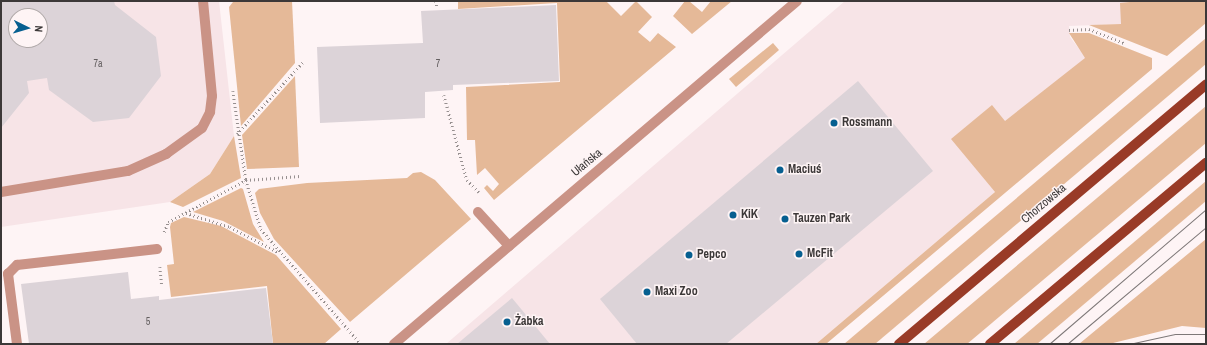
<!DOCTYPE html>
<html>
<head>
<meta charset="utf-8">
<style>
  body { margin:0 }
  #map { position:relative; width:1207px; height:345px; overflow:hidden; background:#fef4f5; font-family:"Archivo Narrow",sans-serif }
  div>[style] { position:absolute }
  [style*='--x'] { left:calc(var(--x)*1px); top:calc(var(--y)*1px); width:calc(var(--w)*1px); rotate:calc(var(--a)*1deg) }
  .built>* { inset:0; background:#f7e4e7 }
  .green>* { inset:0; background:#e5b998 }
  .building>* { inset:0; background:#dcd3d8 }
  .path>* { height:2.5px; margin-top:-1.25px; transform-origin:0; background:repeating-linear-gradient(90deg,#979090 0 1px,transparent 0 4px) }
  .minor>* { height:10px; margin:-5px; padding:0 5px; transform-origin:5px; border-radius:5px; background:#ca9386 }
  .major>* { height:10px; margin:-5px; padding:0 5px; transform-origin:5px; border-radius:5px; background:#993b27 }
  .tram>* { height:1px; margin:-0.5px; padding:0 0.5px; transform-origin:0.5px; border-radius:0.5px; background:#7e7878 }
  .dots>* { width:11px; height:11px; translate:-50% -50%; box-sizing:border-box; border:2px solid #fef4f5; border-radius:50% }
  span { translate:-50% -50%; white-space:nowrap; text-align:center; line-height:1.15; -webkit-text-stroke:3px #fef4f5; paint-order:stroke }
  .number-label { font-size:10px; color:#645f60 }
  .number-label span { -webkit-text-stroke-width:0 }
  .poi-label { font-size:12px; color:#3c3838; font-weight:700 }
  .left { translate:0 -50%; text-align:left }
  .street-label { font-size:12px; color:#3c3838 }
  .frame { position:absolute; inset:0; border:2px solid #3c3838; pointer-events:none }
  .north { position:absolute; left:8px; top:8px; width:40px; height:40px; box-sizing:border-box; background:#fef4f5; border:1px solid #b0a9a9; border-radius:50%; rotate:95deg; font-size:11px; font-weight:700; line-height:16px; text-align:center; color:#3c3838 }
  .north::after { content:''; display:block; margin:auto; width:14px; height:18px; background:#065f90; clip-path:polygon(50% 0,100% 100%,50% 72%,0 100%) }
</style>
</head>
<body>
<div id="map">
  <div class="built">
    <i style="clip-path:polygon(evenodd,1px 1px,219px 1px,234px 136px,210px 174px,170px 202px,1px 227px,1px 1px,16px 16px,40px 16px,40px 40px,16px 40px,16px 16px)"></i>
    <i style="clip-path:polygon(845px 1px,1139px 1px,1121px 24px,1069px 26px,1070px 37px,1086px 58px,1004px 122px,991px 106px,952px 139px,995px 192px,816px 344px,446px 344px)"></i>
  </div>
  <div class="green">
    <i style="clip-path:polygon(292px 1px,295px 63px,241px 126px,229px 7px,233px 2px)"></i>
    <i style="clip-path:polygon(458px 1px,606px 1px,621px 16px,636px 1px,652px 17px,638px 32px,650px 42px,658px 33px,676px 47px,494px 200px,484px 188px,487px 185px,493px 191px,499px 184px,485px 168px,477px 175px,475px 140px,467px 140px,466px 87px,560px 82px,557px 3px,458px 9px)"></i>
    <i style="clip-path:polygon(685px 1px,689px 1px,702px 12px,711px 1px,732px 1px,692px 34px,673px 16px)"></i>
    <i style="clip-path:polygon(1139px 1px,1206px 1px,1206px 23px,1167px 56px,1089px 25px,1121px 24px,1120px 3px)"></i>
    <i style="clip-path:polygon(1069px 33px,1089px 33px,1152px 58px,1152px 69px,826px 344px,816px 344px,995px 192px,951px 139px,992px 105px,1005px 121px,1085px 58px)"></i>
    <i style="clip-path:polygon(1206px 38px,1206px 64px,875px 344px,844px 344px)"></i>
    <i style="clip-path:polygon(773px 43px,779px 50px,736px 87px,729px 79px)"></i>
    <i style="clip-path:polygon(295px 76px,299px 167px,247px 169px,242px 135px)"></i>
    <i style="clip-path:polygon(1206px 106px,1206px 143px,967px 344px,924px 344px)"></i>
    <i style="clip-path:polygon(234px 136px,241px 178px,183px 207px,170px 202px,210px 174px)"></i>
    <i style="clip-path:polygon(421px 172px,435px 180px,471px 219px,350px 322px,274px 239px,260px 213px,255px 193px,259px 189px,307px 183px,407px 178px,413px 173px)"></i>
    <i style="clip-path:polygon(1206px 181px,1206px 201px,1037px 344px,1014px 344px)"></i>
    <i style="clip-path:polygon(241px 188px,243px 189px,253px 224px,264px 242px,223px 221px,193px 212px)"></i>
    <i style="clip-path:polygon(184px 217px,221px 226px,276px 255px,341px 329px,324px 344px,273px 344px,267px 286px,171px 297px,167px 265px,174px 264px,170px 227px,171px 223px)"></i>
    <i style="clip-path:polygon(1206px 239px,1206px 328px,1182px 326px,1109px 344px,1079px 344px)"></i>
  </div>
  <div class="building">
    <i style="clip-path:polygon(evenodd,1px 1px,114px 1px,115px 5px,156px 37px,161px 76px,129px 118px,93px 122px,49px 90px,47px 78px,27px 81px,29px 93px,1px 128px,1px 1px,16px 16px,40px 16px,40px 40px,16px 40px,16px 16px)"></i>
    <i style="clip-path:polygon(556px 5px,559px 81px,453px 85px,453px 90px,425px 92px,425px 118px,320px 123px,317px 47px,423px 43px,421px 11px)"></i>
    <i style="clip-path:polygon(858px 81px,933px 171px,726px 344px,637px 344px,600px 299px)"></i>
    <i style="clip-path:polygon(128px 272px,131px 299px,159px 296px,159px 300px,266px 288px,273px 344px,29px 344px,21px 284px)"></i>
    <i style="clip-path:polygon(512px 298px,550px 344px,457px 344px)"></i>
  </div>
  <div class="path">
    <i style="--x:436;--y:1;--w:6;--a:81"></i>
    <i style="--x:1069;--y:30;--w:20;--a:-3"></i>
    <i style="--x:1089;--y:29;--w:38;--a:22"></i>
    <i style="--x:233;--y:91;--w:90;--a:81.7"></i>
    <i style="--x:246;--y:180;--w:51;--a:73"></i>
    <i style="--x:261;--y:229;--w:152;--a:49"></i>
    <i style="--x:444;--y:95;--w:88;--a:74.9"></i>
    <i style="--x:467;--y:180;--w:17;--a:45"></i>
    <i style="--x:237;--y:134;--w:99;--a:-47.5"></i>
    <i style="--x:186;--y:213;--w:46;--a:17.7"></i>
    <i style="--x:230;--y:227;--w:54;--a:27.5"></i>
    <i style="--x:164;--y:232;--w:11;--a:-68"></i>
    <i style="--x:168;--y:222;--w:89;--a:-28.3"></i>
    <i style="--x:246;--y:180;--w:54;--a:-4.2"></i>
    <i style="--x:160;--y:267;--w:19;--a:84"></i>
  </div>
  <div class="minor">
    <i style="--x:1;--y:192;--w:129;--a:-9.4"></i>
    <i style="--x:128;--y:171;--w:42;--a:-24.1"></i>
    <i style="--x:166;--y:154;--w:44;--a:-35.8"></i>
    <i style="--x:202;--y:128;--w:18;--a:-63"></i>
    <i style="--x:210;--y:112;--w:16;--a:-83"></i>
    <i style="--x:212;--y:96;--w:95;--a:-95.4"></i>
    <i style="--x:478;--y:212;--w:46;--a:47.6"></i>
    <i style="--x:17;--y:344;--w:71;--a:-97.3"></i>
    <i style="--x:8;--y:274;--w:13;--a:-45"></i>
    <i style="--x:17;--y:265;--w:141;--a:-6.5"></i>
    <i style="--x:394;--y:344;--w:529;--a:-40.4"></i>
  </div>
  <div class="major">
    <i style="--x:899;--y:344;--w:402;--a:-40.2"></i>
    <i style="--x:990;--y:344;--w:282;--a:-40"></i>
  </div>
  <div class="tram">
    <i style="--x:1049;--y:344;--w:207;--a:-40.7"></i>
    <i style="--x:1067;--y:344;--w:182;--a:-40.1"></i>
    <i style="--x:1129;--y:344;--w:47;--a:-12.3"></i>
    <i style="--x:1175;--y:334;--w:31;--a:0"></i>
  </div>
  <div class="dots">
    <i style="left:834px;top:123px;background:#065f90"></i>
    <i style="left:780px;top:170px;background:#065f90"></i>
    <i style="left:733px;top:215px;background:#065f90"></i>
    <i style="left:785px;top:219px;background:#065f90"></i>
    <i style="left:799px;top:254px;background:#065f90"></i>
    <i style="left:689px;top:255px;background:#065f90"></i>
    <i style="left:647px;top:292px;background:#065f90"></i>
    <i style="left:507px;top:322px;background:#065f90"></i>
  </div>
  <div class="number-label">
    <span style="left:98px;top:64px">7a</span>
    <span style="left:438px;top:64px">7</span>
    <span style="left:148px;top:322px">5</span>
  </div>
  <div class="poi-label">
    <span class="left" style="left:842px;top:123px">Rossmann</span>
    <span class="left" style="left:788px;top:170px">Maciuś</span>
    <span class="left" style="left:741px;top:215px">KiK</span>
    <span class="left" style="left:793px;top:219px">Tauzen Park</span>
    <span class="left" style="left:807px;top:254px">McFit</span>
    <span class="left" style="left:697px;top:255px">Pepco</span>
    <span class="left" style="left:655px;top:292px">Maxi Zoo</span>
    <span class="left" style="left:515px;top:322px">Żabka</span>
  </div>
  <div class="street-label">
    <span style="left:587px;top:163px;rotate:-40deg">Ułańska</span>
    <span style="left:1044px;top:204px;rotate:-40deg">Chorzowska</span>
  </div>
  <div class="frame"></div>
  <div class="north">N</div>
</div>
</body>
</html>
